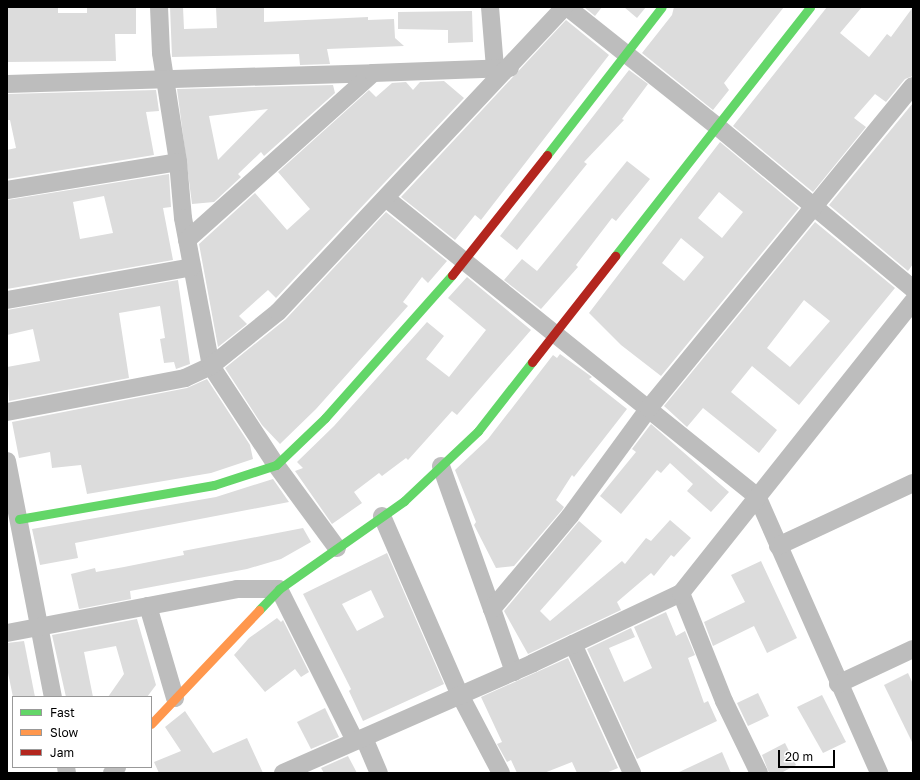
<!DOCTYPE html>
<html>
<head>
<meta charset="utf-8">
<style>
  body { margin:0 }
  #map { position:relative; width:920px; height:780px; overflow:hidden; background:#fff; font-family:"Golos Text",sans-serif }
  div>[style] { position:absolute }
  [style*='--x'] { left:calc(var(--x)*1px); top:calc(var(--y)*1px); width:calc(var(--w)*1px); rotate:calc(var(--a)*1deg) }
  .building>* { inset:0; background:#dcdcdc }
  .street>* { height:18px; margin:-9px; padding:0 9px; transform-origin:9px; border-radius:9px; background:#bdbdbd }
  .fast>* { height:9px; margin:-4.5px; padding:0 4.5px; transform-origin:4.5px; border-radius:4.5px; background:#63d668 }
  .slow>* { height:9px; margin:-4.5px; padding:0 4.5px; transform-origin:4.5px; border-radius:4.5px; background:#ff974d }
  .jam>* { height:9px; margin:-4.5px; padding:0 4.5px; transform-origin:4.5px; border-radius:4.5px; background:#b3261e }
  span { translate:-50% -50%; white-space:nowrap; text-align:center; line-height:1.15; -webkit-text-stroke:3.5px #fff; paint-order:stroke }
  .frame { position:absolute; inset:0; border:8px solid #000; pointer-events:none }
  .legend { position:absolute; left:12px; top:696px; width:140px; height:72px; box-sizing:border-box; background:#fff; border:1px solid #999; margin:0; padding:5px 7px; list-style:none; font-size:12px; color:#000 }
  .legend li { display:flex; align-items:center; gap:8px; height:20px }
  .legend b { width:20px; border:1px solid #999 }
  .scale { position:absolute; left:778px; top:750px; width:57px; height:18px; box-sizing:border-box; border:2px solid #000; border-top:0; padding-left:5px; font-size:12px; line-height:14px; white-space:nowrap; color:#000; -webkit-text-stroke:3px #fff; paint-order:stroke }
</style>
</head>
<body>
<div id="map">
  <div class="building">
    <i style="clip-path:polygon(7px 7px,58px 7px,58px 13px,87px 13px,87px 7px,136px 7px,136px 34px,115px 34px,116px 61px,7px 62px)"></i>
    <i style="clip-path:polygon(170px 7px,183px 7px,184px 29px,217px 28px,216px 7px,264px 7px,264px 22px,368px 17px,368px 20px,394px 19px,395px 38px,404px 46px,327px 49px,330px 64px,300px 65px,299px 54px,172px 57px)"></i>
    <i style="clip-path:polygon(584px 7px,602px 7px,595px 16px)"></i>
    <i style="clip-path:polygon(624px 7px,646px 7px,637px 18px)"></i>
    <i style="clip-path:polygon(674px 7px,784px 7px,724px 83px,729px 90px,713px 110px,642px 53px,672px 15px)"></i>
    <i style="clip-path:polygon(827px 7px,862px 7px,840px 33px,869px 57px,887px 34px,891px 37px,913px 7px,913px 76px,905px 79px,886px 102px,875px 94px,854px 118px,866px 127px,813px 192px,733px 126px)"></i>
    <i style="clip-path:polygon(472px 11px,473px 42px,448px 43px,448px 30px,398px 29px,398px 12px)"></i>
    <i style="clip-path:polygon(566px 20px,609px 55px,481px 220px,475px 215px,455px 240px,401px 197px)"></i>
    <i style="clip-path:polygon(629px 70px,648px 84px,622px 119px,624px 120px,584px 162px,587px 164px,517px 250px,500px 236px)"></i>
    <i style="clip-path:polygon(444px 81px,464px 98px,276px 298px,268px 290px,239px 316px,247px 324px,218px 347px,199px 244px,255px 193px,287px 230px,310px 209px,278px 172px,369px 90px,376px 97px,392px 83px,406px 82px,413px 90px,420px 82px)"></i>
    <i style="clip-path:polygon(evenodd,333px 85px,335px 93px,264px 156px,261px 152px,238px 174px,241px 177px,214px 202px,192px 204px,177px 89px,333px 85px,268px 109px,218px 160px,209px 116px,268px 109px)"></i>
    <i style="clip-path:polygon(156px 90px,159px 111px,146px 112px,154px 155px,7px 179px,7px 150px,16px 148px,10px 120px,7px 120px,7px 94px)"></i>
    <i style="clip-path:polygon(913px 103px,913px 264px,908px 271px,829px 205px)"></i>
    <i style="clip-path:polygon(evenodd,720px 142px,799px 208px,661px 376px,621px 345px,589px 313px,720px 142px,719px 192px,743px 212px,722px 238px,698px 218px,719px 192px,720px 142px,681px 238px,704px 257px,684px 281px,662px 263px,681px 238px)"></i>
    <i style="clip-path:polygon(627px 161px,650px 179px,616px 221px,612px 218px,576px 265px,578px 267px,541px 309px,504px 280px,522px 259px,537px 271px)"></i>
    <i style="clip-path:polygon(evenodd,169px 174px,171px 207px,163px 208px,173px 260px,7px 289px,7px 200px,169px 174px,104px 196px,113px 233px,80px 239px,73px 202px,104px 196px)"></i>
    <i style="clip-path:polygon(386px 212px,447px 261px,428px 283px,422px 277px,403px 302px,408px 306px,316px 409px,280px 444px,262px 425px,225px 368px,286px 319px)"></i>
    <i style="clip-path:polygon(evenodd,815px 222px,895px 288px,799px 405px,752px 366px,731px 392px,777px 430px,759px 453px,703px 408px,687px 427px,664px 406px,815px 222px,804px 300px,830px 321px,790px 367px,767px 348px,804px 300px)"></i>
    <i style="clip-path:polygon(467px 277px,531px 330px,457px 415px,452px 411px,408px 460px,406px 458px,382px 476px,379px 473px,354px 492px,362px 503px,332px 524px,295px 471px,303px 468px,297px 462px,334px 426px,427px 322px,444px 336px,426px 359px,449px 377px,486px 330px,448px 298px)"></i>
    <i style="clip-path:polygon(178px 280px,190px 364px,176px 369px,174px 362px,164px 363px,160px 339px,165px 338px,160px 306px,119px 313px,129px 378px,9px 401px,7px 367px,40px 361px,33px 329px,7px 335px,7px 310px)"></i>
    <i style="clip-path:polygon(560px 354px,592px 377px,589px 379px,627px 409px,574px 477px,572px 475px,556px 500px,564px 507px,562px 510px,514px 566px,496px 568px,474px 525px,476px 522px,455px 470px,488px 439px,553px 355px,557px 358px)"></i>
    <i style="clip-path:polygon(207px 379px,250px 445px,253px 459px,211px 473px,87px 494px,81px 465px,52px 468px,50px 452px,19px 458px,12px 422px,187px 388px)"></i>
    <i style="clip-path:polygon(651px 424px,729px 492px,711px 512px,687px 491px,693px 484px,670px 463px,661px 473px,657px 470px,621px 514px,600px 496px,636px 452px,632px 449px)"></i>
    <i style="clip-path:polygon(273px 479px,289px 502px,75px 543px,78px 558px,40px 565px,32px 529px,216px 497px)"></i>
    <i style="clip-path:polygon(670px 520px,691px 538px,674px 557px,671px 555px,654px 576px,651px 573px,617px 602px,621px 610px,528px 654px,504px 611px,579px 521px,602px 541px,540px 611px,550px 621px,622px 561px,625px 564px,646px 538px,651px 541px)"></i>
    <i style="clip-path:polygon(303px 528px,311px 542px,281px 559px,247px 569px,130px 591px,131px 599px,79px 609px,71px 574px,95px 568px,96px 572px,124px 567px,184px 555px,183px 551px)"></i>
    <i style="clip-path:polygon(evenodd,387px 553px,444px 684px,363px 721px,349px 691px,351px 689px,303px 594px,387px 553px,371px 590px,384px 617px,357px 631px,342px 604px,371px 590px)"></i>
    <i style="clip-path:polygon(761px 561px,797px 638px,767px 653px,754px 626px,713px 646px,704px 622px,745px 602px,731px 575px)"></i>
    <i style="clip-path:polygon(666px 612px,676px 636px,685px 631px,695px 655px,688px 658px,704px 703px,708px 701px,717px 721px,637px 759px,587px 649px,631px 628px,635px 637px,609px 648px,624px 682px,652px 668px,634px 627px)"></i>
    <i style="clip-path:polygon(277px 618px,281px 622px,283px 620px,309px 672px,301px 677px,295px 669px,265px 692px,234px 655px,249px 638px)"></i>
    <i style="clip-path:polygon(137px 619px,156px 685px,147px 697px,108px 697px,124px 674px,116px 646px,84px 652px,93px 697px,66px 697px,52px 635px)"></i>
    <i style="clip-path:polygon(24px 641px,35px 697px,13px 697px,7px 668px,7px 643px)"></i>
    <i style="clip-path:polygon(568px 658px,618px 768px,606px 773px,577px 773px,572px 762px,544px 773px,517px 773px,511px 760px,507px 762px,497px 744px,502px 742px,481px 697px)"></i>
    <i style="clip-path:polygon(908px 673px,913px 684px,913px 744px,884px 685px)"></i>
    <i style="clip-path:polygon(758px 693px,769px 716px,748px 726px,737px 703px)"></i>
    <i style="clip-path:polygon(822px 695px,846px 742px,823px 753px,797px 707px)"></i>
    <i style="clip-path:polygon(325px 708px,339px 737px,311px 749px,297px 722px)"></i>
    <i style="clip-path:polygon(185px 711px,213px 753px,247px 738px,263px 773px,159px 773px,154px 762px,181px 751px,165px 727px)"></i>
    <i style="clip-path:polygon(785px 743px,796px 765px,781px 773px,769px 773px,762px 755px)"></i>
    <i style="clip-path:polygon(722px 752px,731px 773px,677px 773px)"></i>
    <i style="clip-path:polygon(348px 756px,357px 773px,324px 773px,321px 768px)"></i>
  </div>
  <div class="street">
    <i style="--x:159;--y:7;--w:46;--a:87.5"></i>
    <i style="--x:161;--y:53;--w:110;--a:81.1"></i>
    <i style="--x:178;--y:162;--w:56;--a:84.9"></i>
    <i style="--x:183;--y:218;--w:151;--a:79.3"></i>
    <i style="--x:211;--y:366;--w:118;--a:56.7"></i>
    <i style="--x:276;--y:465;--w:103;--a:53.7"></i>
    <i style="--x:490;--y:7;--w:61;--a:85.3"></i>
    <i style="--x:567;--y:7;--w:193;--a:38.5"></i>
    <i style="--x:718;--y:127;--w:254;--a:39.7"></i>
    <i style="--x:7;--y:84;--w:366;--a:-1.7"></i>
    <i style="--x:7;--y:190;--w:173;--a:-9.3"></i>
    <i style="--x:387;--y:199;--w:474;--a:38.8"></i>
    <i style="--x:757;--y:496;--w:303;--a:66.2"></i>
    <i style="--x:187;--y:240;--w:250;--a:-41.9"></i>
    <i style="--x:373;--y:73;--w:137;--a:-2.1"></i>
    <i style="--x:7;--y:300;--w:188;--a:-10.1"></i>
    <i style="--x:7;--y:412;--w:181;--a:-10.8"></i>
    <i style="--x:185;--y:378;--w:29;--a:-25"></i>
    <i style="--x:211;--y:366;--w:86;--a:-38.9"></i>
    <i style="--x:278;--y:312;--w:418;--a:-46.8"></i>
    <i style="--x:7;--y:461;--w:240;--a:79"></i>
    <i style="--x:441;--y:466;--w:152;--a:70.4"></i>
    <i style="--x:382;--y:516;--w:195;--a:66.5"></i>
    <i style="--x:460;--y:695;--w:88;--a:62.3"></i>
    <i style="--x:778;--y:546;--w:149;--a:-25"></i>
    <i style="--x:681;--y:593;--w:116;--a:68.3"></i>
    <i style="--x:724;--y:701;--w:80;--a:64.1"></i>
    <i style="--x:148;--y:606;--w:96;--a:73.6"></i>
    <i style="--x:7;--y:633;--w:234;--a:-10.8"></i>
    <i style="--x:237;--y:589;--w:42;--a:0"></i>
    <i style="--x:279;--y:589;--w:170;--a:63.4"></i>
    <i style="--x:573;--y:644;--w:142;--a:65.4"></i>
    <i style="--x:514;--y:672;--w:67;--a:-109.2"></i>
    <i style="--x:492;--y:609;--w:121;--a:-50"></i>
    <i style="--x:570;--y:516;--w:134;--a:-53.8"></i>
    <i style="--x:649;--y:408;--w:416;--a:-50.7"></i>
    <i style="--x:838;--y:684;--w:83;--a:-25"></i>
    <i style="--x:364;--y:738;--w:38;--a:67"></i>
    <i style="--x:66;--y:767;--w:6;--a:81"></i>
    <i style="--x:112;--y:773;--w:8;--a:-50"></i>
    <i style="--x:283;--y:773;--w:273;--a:-23.7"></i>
    <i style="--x:533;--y:663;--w:164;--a:-25.3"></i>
    <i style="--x:681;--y:593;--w:373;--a:-51.5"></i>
  </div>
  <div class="fast">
    <i style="--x:547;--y:155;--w:187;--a:-52.2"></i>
    <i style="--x:615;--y:256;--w:316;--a:-51.9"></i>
    <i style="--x:19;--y:519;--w:198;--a:-9.9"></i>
    <i style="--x:214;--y:485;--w:65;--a:-17.9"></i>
    <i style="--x:276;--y:465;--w:68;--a:-43.8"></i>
    <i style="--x:325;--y:418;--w:191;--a:-48.4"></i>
    <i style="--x:259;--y:610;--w:29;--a:-46"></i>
    <i style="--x:279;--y:589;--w:153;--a:-35.1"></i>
    <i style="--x:404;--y:501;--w:102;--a:-43.4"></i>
    <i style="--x:478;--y:431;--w:88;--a:-52"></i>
  </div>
  <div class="slow">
    <i style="--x:151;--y:724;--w:157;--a:-46.5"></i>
  </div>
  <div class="jam">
    <i style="--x:452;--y:275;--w:153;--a:-51.6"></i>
    <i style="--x:532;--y:362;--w:135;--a:-51.9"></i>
  </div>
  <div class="frame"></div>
  <ul class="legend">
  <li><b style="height:5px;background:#63d668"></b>Fast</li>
  <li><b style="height:5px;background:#ff974d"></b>Slow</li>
  <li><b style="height:5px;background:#b3261e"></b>Jam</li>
  </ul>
  <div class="scale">20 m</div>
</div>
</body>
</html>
